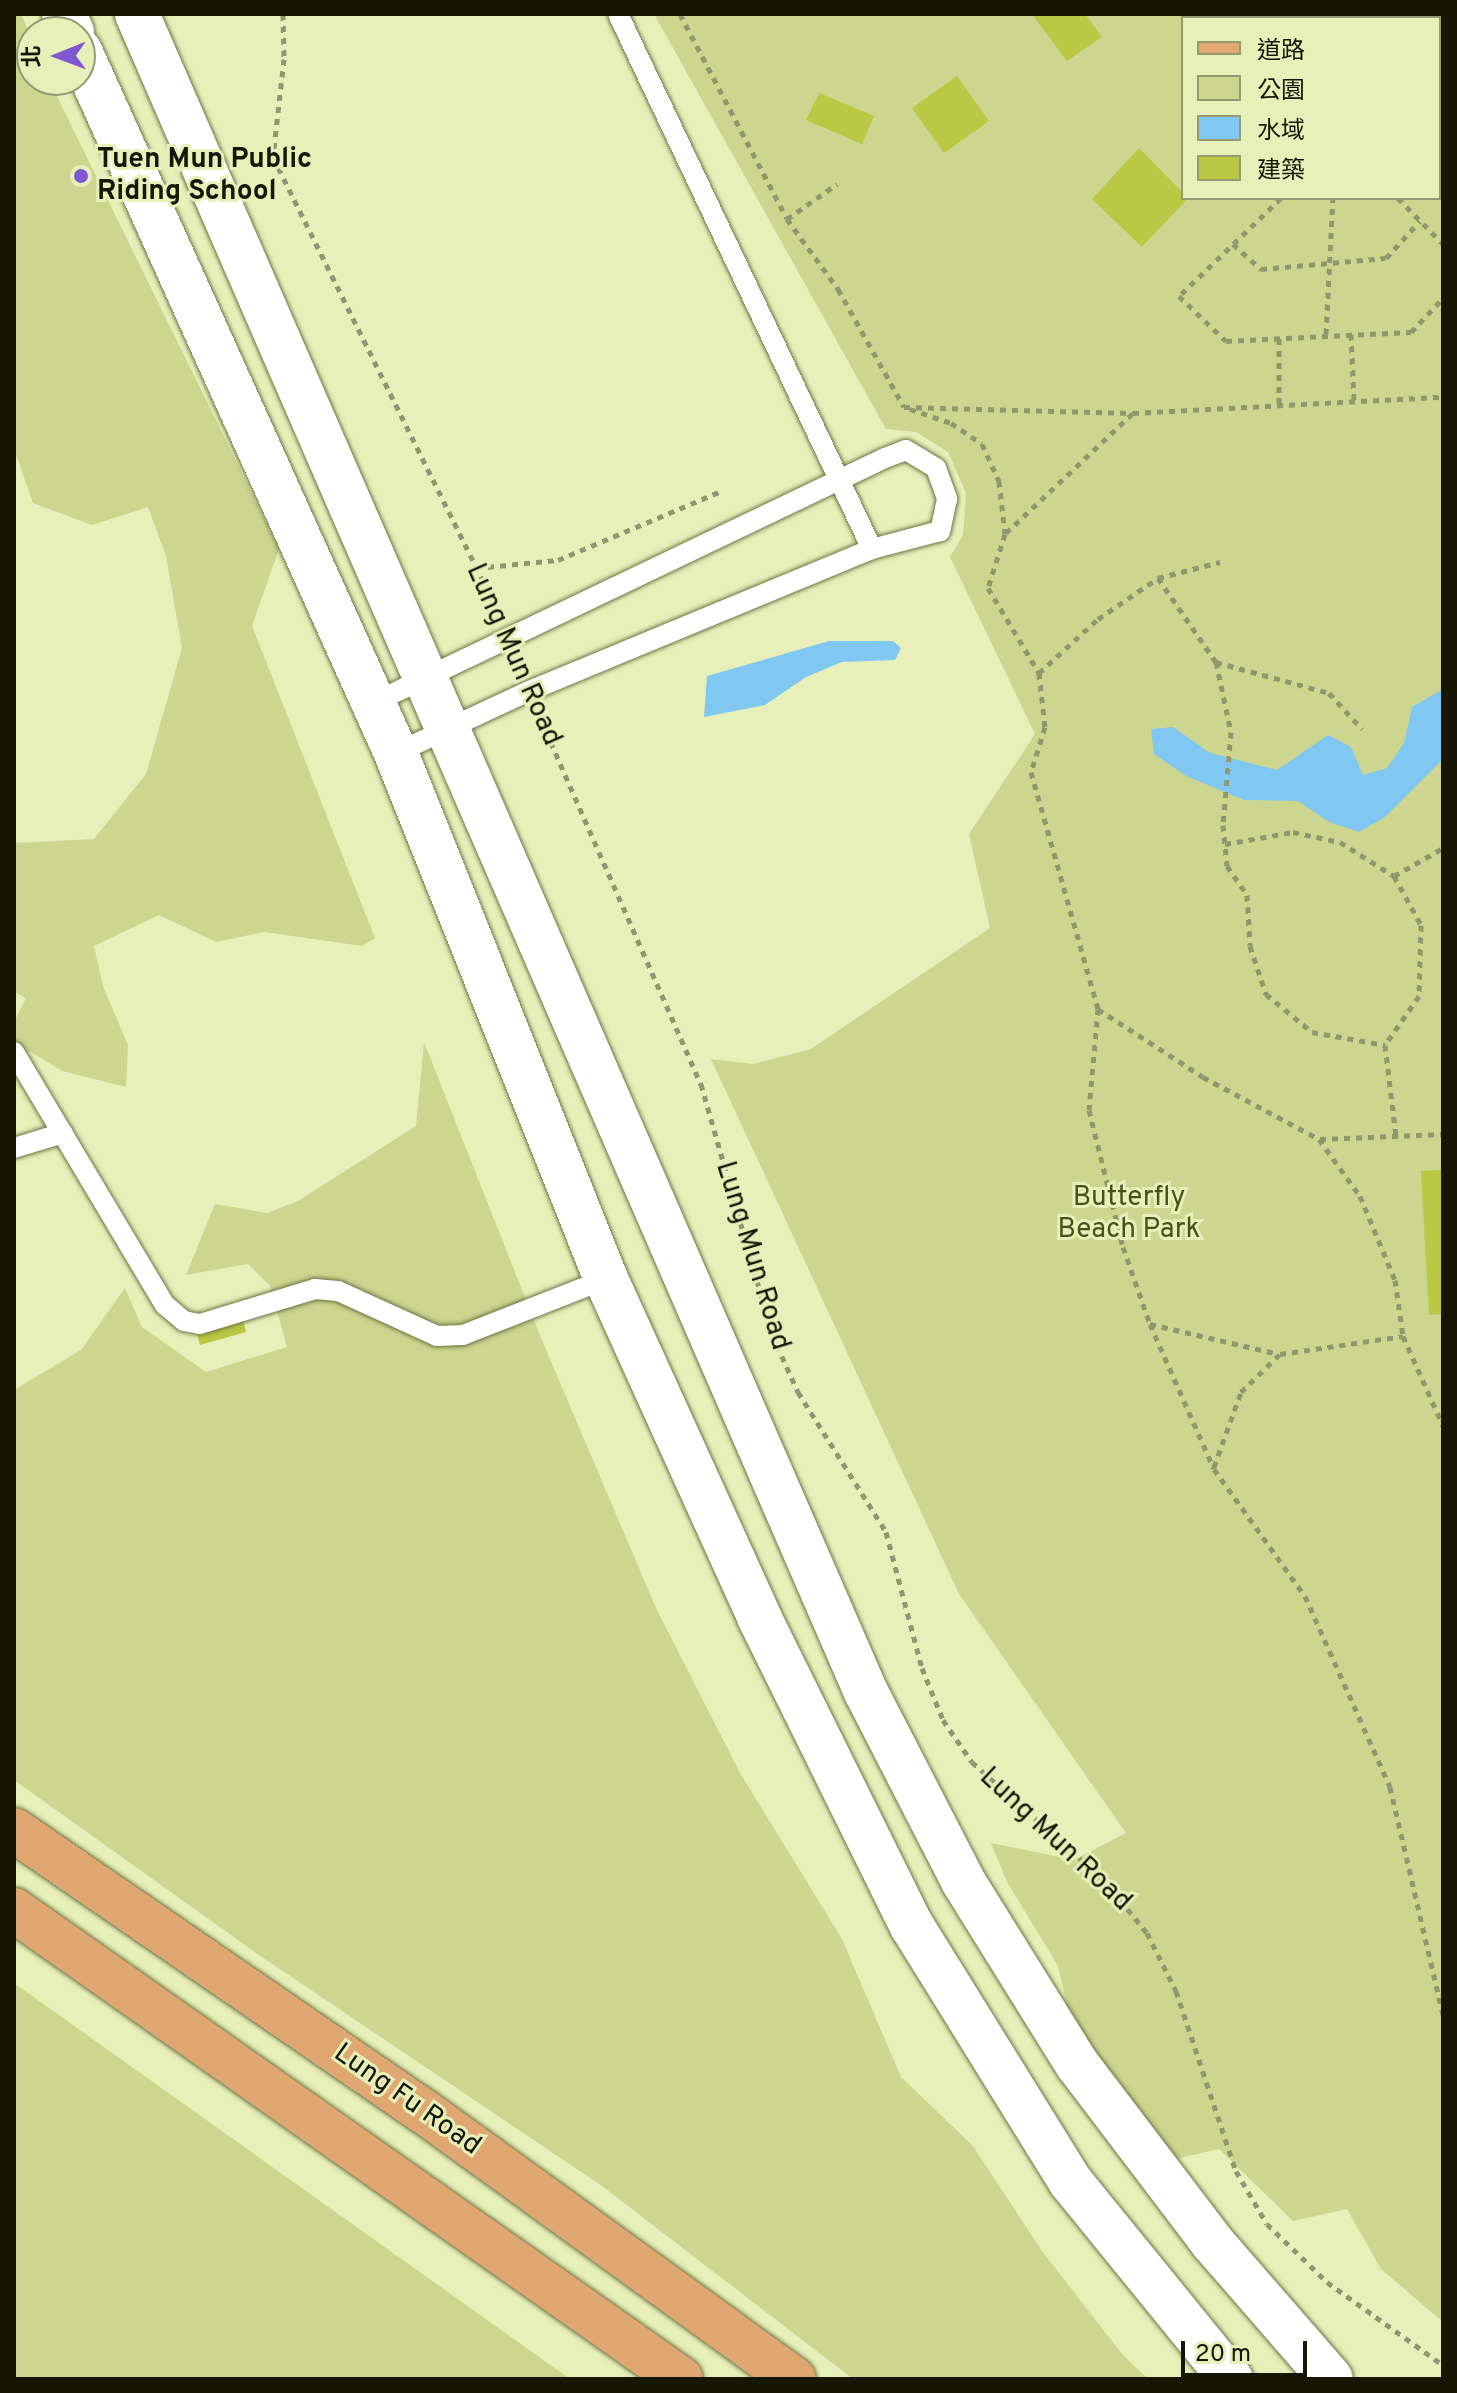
<!DOCTYPE html>
<html>
<head>
<meta charset="utf-8">
<style>
  body { margin:0 }
  #map { position:relative; width:1457px; height:2393px; overflow:hidden; background:#e7f0b9; font-family:Overpass,"Noto Sans TC",sans-serif }
  div>[style] { position:absolute }
  [style*='--x'] { left:calc(var(--x)*1px); top:calc(var(--y)*1px); width:calc(var(--w)*1px); rotate:calc(var(--a)*1deg) }
  .green>* { inset:0; background:#ccd68f }
  .water>* { inset:0; background:#80c8f1 }
  .building>* { inset:0; background:#bac843 }
  .path>* { height:5px; margin-top:-2.5px; transform-origin:0; background:repeating-linear-gradient(90deg,#90966e 0 6px,transparent 0 12px) }
  .roads { filter:drop-shadow(0 0 2px #6e7443) drop-shadow(0 0 2px #6e7443) }
  .lane>* { height:20px; margin:-10px; padding:0 10px; transform-origin:10px; border-radius:10px; background:#fff }
  .secondary>* { height:44px; margin:-22px; padding:0 22px; transform-origin:22px; border-radius:22px; background:#fff }
  .primary>* { height:44px; margin:-22px; padding:0 22px; transform-origin:22px; border-radius:22px; background:#e0a772 }
  .dots>* { width:22px; height:22px; translate:-50% -50%; box-sizing:border-box; border:4px solid #e7f0b9; border-radius:50% }
  span { translate:-50% -50%; white-space:nowrap; text-align:center; line-height:1.15; -webkit-text-stroke:6px #e7f0b9; paint-order:stroke }
  .poi-label { font-size:28px; color:#151704; font-weight:700 }
  .left { translate:0 -50%; text-align:left }
  .street-label { font-size:28px; color:#151704 }
  .park-label { font-size:28px; color:#4a501c }
  .frame { position:absolute; inset:0; border:16px solid #151704; pointer-events:none }
  .legend { position:absolute; left:1181px; top:16px; width:260px; height:184px; box-sizing:border-box; background:#e7f0b9; border:2px solid #939971; margin:0; padding:10px 14px; list-style:none; font-size:24px; color:#151704 }
  .legend li { display:flex; align-items:center; gap:16px; height:40px }
  .legend b { width:40px; border:2px solid #939971 }
  .north { position:absolute; left:16px; top:16px; width:80px; height:80px; box-sizing:border-box; background:#e7f0b9; border:2px solid #939971; border-radius:50%; rotate:269deg; font-size:22px; font-weight:700; line-height:32px; text-align:center; color:#151704 }
  .north::after { content:''; display:block; margin:auto; width:28px; height:36px; background:#7f57d1; clip-path:polygon(50% 0,100% 100%,50% 72%,0 100%) }
  .scale { position:absolute; left:1181px; top:2341px; width:126px; height:36px; box-sizing:border-box; border:4px solid #151704; border-top:0; padding-left:10px; font-size:24px; line-height:28px; white-space:nowrap; color:#151704; -webkit-text-stroke:6px #e7f0b9; paint-order:stroke }
</style>
</head>
<body>
<div id="map">
  <div class="green">
    <i style="clip-path:polygon(14px 14px,21px 14px,32px 39px,32px 80px,49px 80px,279px 549px,252px 626px,375px 938px,362px 946px,264px 932px,216px 942px,159px 915px,94px 946px,103px 986px,128px 1045px,126px 1087px,62px 1071px,14px 1042px,14px 1022px,26px 998px,14px 992px,14px 843px,94px 839px,146px 774px,182px 648px,166px 556px,148px 507px,92px 525px,33px 503px,14px 449px)"></i>
    <i style="clip-path:polygon(evenodd,654px 14px,1443px 14px,1443px 2322px,1381px 2269px,1347px 2209px,1293px 2221px,1219px 2149px,1167px 2161px,1093px 2119px,1058px 1966px,1007px 1882px,991px 1843px,1074px 1860px,1126px 1833px,959px 1594px,711px 1059px,753px 1064px,811px 1049px,990px 928px,969px 834px,1035px 734px,950px 557px,963px 535px,966px 493px,948px 452px,916px 432px,886px 429px,654px 14px,1183px 18px,1439px 18px,1439px 198px,1183px 198px,1183px 18px)"></i>
    <i style="clip-path:polygon(424px 1042px,541px 1338px,656px 1608px,740px 1773px,842px 1939px,901px 2077px,973px 2146px,1042px 2251px,1122px 2354px,1148px 2379px,853px 2379px,602px 2186px,256px 1953px,14px 1780px,14px 1390px,81px 1350px,125px 1288px,142px 1327px,206px 1372px,287px 1347px,270px 1286px,248px 1264px,186px 1275px,215px 1204px,267px 1213px,298px 1201px,416px 1126px)"></i>
    <i style="clip-path:polygon(14px 1983px,570px 2379px,14px 2379px)"></i>
  </div>
  <div class="water">
    <i style="clip-path:polygon(829px 641px,893px 641px,901px 648px,895px 660px,842px 662px,806px 677px,765px 705px,704px 717px,707px 676px)"></i>
    <i style="clip-path:polygon(1443px 689px,1443px 759px,1385px 817px,1359px 832px,1329px 822px,1298px 801px,1244px 800px,1186px 776px,1154px 754px,1151px 729px,1173px 727px,1210px 753px,1277px 770px,1328px 735px,1351px 747px,1363px 775px,1387px 768px,1404px 743px,1412px 707px)"></i>
  </div>
  <div class="building">
    <i style="clip-path:polygon(1039px 14px,1085px 14px,1102px 37px,1067px 61px,1034px 17px)"></i>
    <i style="clip-path:polygon(957px 76px,989px 121px,944px 153px,912px 108px)"></i>
    <i style="clip-path:polygon(819px 93px,874px 116px,862px 144px,806px 120px)"></i>
    <i style="clip-path:polygon(1139px 148px,1188px 198px,1142px 247px,1092px 199px)"></i>
    <i style="clip-path:polygon(1443px 1170px,1443px 1314px,1429px 1315px,1421px 1171px)"></i>
    <i style="clip-path:polygon(242px 1316px,246px 1332px,200px 1345px,196px 1329px)"></i>
  </div>
  <div class="path">
    <i style="--x:283;--y:14;--w:45;--a:88.7"></i>
    <i style="--x:284;--y:59;--w:99;--a:96.4"></i>
    <i style="--x:273;--y:157;--w:507;--a:63.64"></i>
    <i style="--x:680;--y:14;--w:231;--a:62.4"></i>
    <i style="--x:787;--y:219;--w:87;--a:53.9"></i>
    <i style="--x:838;--y:289;--w:135;--a:60.8"></i>
    <i style="--x:904;--y:407;--w:229;--a:1.5"></i>
    <i style="--x:1133;--y:413;--w:310;--a:-3"></i>
    <i style="--x:1295;--y:14;--w:6;--a:39"></i>
    <i style="--x:1330;--y:14;--w:7;--a:34"></i>
    <i style="--x:1314;--y:18;--w:5;--a:-53"></i>
    <i style="--x:1374;--y:18;--w:5;--a:-53"></i>
    <i style="--x:1281;--y:198;--w:141;--a:136.1"></i>
    <i style="--x:1179;--y:296;--w:65;--a:43.8"></i>
    <i style="--x:1226;--y:341;--w:185;--a:-2.8"></i>
    <i style="--x:1411;--y:332;--w:47;--a:-46.7"></i>
    <i style="--x:1398;--y:198;--w:64;--a:45.6"></i>
    <i style="--x:787;--y:219;--w:61;--a:-35"></i>
    <i style="--x:1233;--y:244;--w:38;--a:42"></i>
    <i style="--x:1261;--y:269;--w:125;--a:-5"></i>
    <i style="--x:1386;--y:258;--w:50;--a:-47.4"></i>
    <i style="--x:1326;--y:334;--w:136;--a:-87.1"></i>
    <i style="--x:1351;--y:334;--w:67;--a:87.4"></i>
    <i style="--x:1279;--y:404;--w:67;--a:-90"></i>
    <i style="--x:910;--y:409;--w:43;--a:18.9"></i>
    <i style="--x:951;--y:423;--w:37;--a:34"></i>
    <i style="--x:982;--y:444;--w:41;--a:65.3"></i>
    <i style="--x:999;--y:481;--w:53;--a:83.5"></i>
    <i style="--x:1005;--y:534;--w:57;--a:107.5"></i>
    <i style="--x:988;--y:588;--w:99;--a:59"></i>
    <i style="--x:1039;--y:673;--w:80;--a:-42.5"></i>
    <i style="--x:1098;--y:619;--w:73;--a:-34.3"></i>
    <i style="--x:1158;--y:578;--w:64;--a:-14.5"></i>
    <i style="--x:1006;--y:533;--w:175;--a:-43.4"></i>
    <i style="--x:476;--y:568;--w:82;--a:-5.6"></i>
    <i style="--x:558;--y:560;--w:175;--a:-22.9"></i>
    <i style="--x:1158;--y:578;--w:102;--a:55.4"></i>
    <i style="--x:1216;--y:662;--w:72;--a:77.9"></i>
    <i style="--x:1231;--y:732;--w:93;--a:94.9"></i>
    <i style="--x:1223;--y:825;--w:41;--a:84.4"></i>
    <i style="--x:1227;--y:866;--w:35;--a:55"></i>
    <i style="--x:1247;--y:895;--w:51;--a:86.6"></i>
    <i style="--x:1250;--y:946;--w:51;--a:71.6"></i>
    <i style="--x:1266;--y:994;--w:60;--a:39.6"></i>
    <i style="--x:1312;--y:1032;--w:74;--a:10.1"></i>
    <i style="--x:1385;--y:1045;--w:92;--a:83.1"></i>
    <i style="--x:1216;--y:662;--w:117;--a:15.3"></i>
    <i style="--x:1329;--y:693;--w:49;--a:47.5"></i>
    <i style="--x:1039;--y:673;--w:54;--a:83.7"></i>
    <i style="--x:1045;--y:727;--w:47;--a:107.3"></i>
    <i style="--x:1031;--y:772;--w:246;--a:74.2"></i>
    <i style="--x:1098;--y:1009;--w:125;--a:32.9"></i>
    <i style="--x:1203;--y:1077;--w:132;--a:28.1"></i>
    <i style="--x:1319;--y:1139;--w:70;--a:54.3"></i>
    <i style="--x:1360;--y:1196;--w:91;--a:67.4"></i>
    <i style="--x:1395;--y:1280;--w:57;--a:81.9"></i>
    <i style="--x:1403;--y:1336;--w:98;--a:66"></i>
    <i style="--x:541;--y:720;--w:398;--a:66.3"></i>
    <i style="--x:701;--y:1084;--w:260;--a:74.1"></i>
    <i style="--x:772;--y:1334;--w:64;--a:65.9"></i>
    <i style="--x:798;--y:1392;--w:165;--a:57.8"></i>
    <i style="--x:886;--y:1532;--w:141;--a:75.2"></i>
    <i style="--x:922;--y:1668;--w:56;--a:68"></i>
    <i style="--x:943;--y:1720;--w:51;--a:55.4"></i>
    <i style="--x:972;--y:1762;--w:178;--a:41.8"></i>
    <i style="--x:1105;--y:1881;--w:67;--a:51.1"></i>
    <i style="--x:1147;--y:1933;--w:65;--a:63.4"></i>
    <i style="--x:1176;--y:1991;--w:190;--a:71.6"></i>
    <i style="--x:1236;--y:2171;--w:61;--a:59.7"></i>
    <i style="--x:1267;--y:2224;--w:83;--a:44"></i>
    <i style="--x:1327;--y:2282;--w:143;--a:35.6"></i>
    <i style="--x:1225;--y:844;--w:69;--a:-10"></i>
    <i style="--x:1293;--y:832;--w:48;--a:12"></i>
    <i style="--x:1340;--y:842;--w:64;--a:32.2"></i>
    <i style="--x:1394;--y:876;--w:56;--a:61.1"></i>
    <i style="--x:1421;--y:925;--w:71;--a:91.6"></i>
    <i style="--x:1419;--y:996;--w:60;--a:124.8"></i>
    <i style="--x:1394;--y:876;--w:56;--a:-29.7"></i>
    <i style="--x:1098;--y:1009;--w:101;--a:95.1"></i>
    <i style="--x:1089;--y:1110;--w:141;--a:76.1"></i>
    <i style="--x:1123;--y:1247;--w:82;--a:70.7"></i>
    <i style="--x:1150;--y:1324;--w:158;--a:66.2"></i>
    <i style="--x:1214;--y:1469;--w:156;--a:54.4"></i>
    <i style="--x:1305;--y:1596;--w:209;--a:66"></i>
    <i style="--x:1390;--y:1787;--w:234;--a:76.9"></i>
    <i style="--x:1320;--y:1139;--w:123;--a:-2.3"></i>
    <i style="--x:1150;--y:1324;--w:132;--a:13.1"></i>
    <i style="--x:1214;--y:1467;--w:80;--a:-70.2"></i>
    <i style="--x:1241;--y:1392;--w:54;--a:-44.3"></i>
    <i style="--x:1280;--y:1354;--w:124;--a:-8.3"></i>
  </div>
  <div class="roads">
    <div class="lane">
      <i style="--x:618;--y:14;--w:592;--a:64.6"></i>
      <i style="--x:373;--y:703;--w:568;--a:-25.57"></i>
      <i style="--x:885;--y:458;--w:22;--a:-21"></i>
      <i style="--x:906;--y:450;--w:35;--a:31"></i>
      <i style="--x:936;--y:468;--w:33;--a:70"></i>
      <i style="--x:947;--y:499;--w:33;--a:102"></i>
      <i style="--x:940;--y:531;--w:70;--a:165.2"></i>
      <i style="--x:872;--y:549;--w:371;--a:157.5"></i>
      <i style="--x:529;--y:691;--w:147;--a:155"></i>
      <i style="--x:14;--y:1052;--w:295;--a:59.2"></i>
      <i style="--x:165;--y:1305;--w:25;--a:40"></i>
      <i style="--x:184;--y:1321;--w:16;--a:11"></i>
      <i style="--x:200;--y:1324;--w:120;--a:-16.9"></i>
      <i style="--x:315;--y:1289;--w:23;--a:5"></i>
      <i style="--x:338;--y:1291;--w:109;--a:24.4"></i>
      <i style="--x:437;--y:1336;--w:26;--a:-2"></i>
      <i style="--x:463;--y:1335;--w:154;--a:-21.4"></i>
      <i style="--x:14;--y:1148;--w:51;--a:-17"></i>
    </div>
    <div class="secondary">
      <i style="--x:64;--y:14;--w:20;--a:66"></i>
      <i style="--x:137;--y:14;--w:1830;--a:66.52"></i>
      <i style="--x:866;--y:1692;--w:212;--a:62.8"></i>
      <i style="--x:963;--y:1881;--w:216;--a:58.1"></i>
      <i style="--x:1077;--y:2064;--w:223;--a:52.8"></i>
      <i style="--x:1212;--y:2242;--w:181;--a:49"></i>
      <i style="--x:80;--y:51;--w:770;--a:65.77"></i>
      <i style="--x:396;--y:753;--w:566;--a:68.24"></i>
      <i style="--x:606;--y:1279;--w:371;--a:65.6"></i>
      <i style="--x:759;--y:1617;--w:345;--a:63.7"></i>
      <i style="--x:912;--y:1926;--w:300;--a:58.2"></i>
      <i style="--x:1070;--y:2181;--w:255;--a:50.9"></i>
    </div>
    <div class="primary">
      <i style="--x:14;--y:1830;--w:495;--a:34.5"></i>
      <i style="--x:422;--y:2110;--w:459;--a:35.9"></i>
      <i style="--x:14;--y:1910;--w:815;--a:35.11"></i>
    </div>
  </div>
  <div class="dots">
    <i style="left:81px;top:176px;background:#7f57d1"></i>
  </div>
  <div class="poi-label">
    <span class="left" style="left:97px;top:176px">Tuen Mun Public<br>Riding School</span>
  </div>
  <div class="street-label">
    <span style="left:513px;top:655px;rotate:66deg">Lung Mun Road</span>
    <span style="left:752px;top:1256px;rotate:73deg">Lung Mun Road</span>
    <span style="left:1055px;top:1840px;rotate:43deg">Lung Mun Road</span>
    <span style="left:407px;top:2100px;rotate:35deg">Lung Fu Road</span>
  </div>
  <div class="park-label">
    <span style="left:1129px;top:1214px">Butterfly<br>Beach Park</span>
  </div>
  <div class="frame"></div>
  <ul class="legend">
  <li><b style="height:10px;background:#e0a772"></b>道路</li>
  <li><b style="height:22px;background:#ccd68f"></b>公園</li>
  <li><b style="height:22px;background:#80c8f1"></b>水域</li>
  <li><b style="height:22px;background:#bac843"></b>建築</li>
  </ul>
  <div class="north">北</div>
  <div class="scale">20 m</div>
</div>
</body>
</html>
